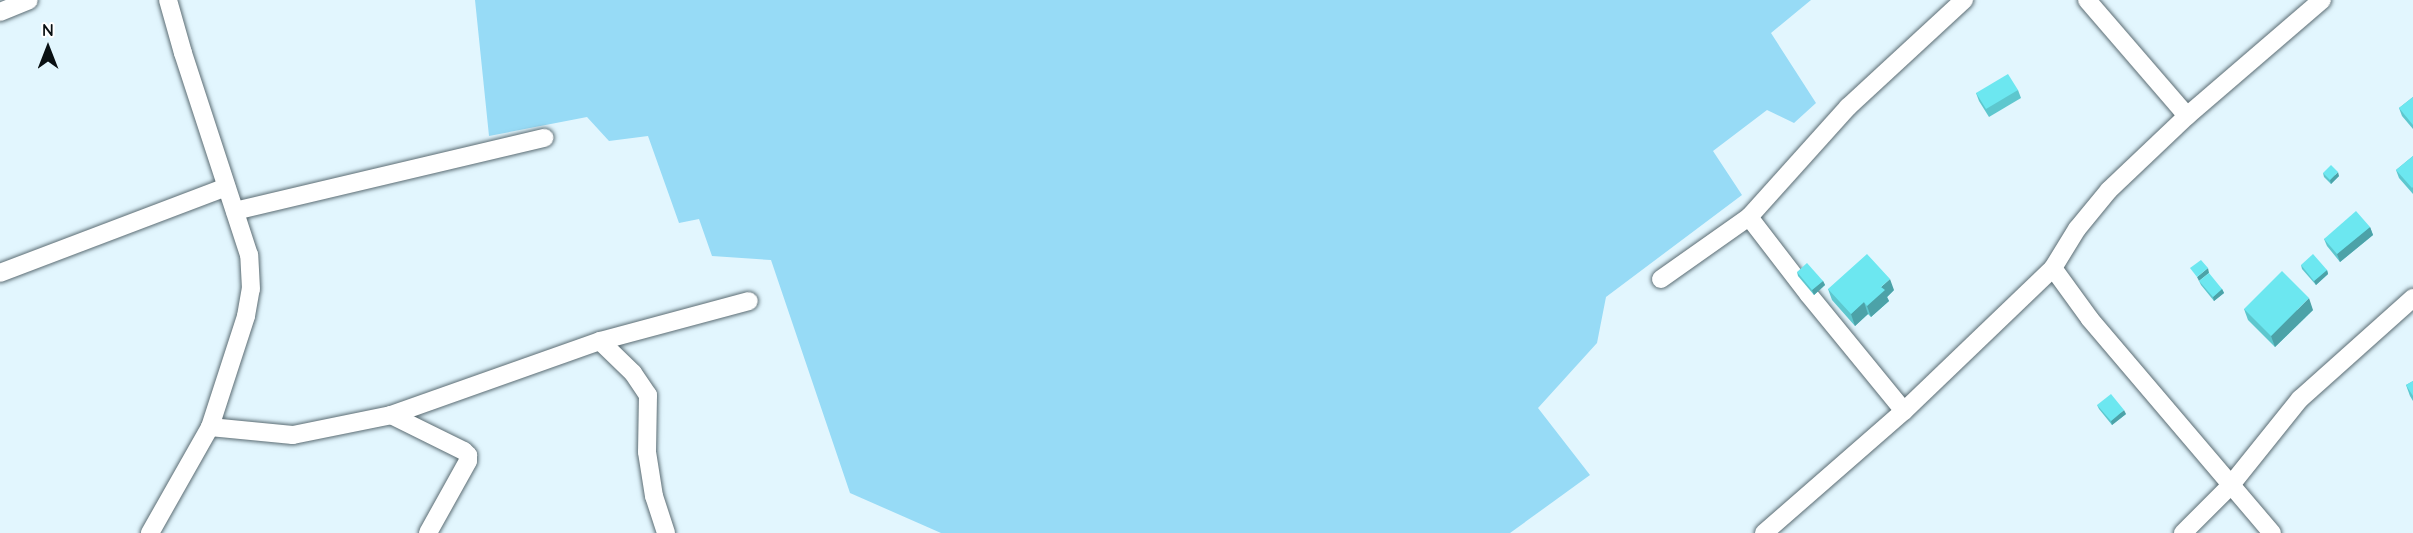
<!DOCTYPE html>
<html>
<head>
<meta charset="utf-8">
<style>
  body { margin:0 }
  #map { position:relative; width:2413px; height:533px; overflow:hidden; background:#e2f6fe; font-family:Quicksand,sans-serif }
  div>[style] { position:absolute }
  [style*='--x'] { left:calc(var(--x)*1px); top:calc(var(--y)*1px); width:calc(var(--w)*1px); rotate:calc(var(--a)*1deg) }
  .green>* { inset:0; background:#97dbf6 }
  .roads { filter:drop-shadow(0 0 2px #5b6c73) drop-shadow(0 0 2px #5b6c73) }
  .minor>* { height:18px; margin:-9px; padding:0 9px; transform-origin:9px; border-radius:9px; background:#fff }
  .wall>* { inset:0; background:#5dc7ce }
  .shaded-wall>* { inset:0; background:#4ca2a8 }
  .building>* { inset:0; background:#6ce7f0 }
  span { translate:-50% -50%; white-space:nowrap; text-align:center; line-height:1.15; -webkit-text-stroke:5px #fff; paint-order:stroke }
  .north { position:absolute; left:18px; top:18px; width:60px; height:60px; -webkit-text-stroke:4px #fff; paint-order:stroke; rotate:0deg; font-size:16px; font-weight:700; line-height:24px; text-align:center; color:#091013 }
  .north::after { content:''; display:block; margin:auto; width:21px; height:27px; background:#091013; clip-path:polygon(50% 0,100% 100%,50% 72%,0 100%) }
</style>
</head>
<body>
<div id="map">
  <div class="green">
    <i style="clip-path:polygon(475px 0,1811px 0,1771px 33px,1816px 103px,1794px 123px,1767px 110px,1713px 151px,1742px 195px,1606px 297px,1597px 343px,1538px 408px,1590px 475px,1510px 533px,941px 533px,850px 493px,771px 260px,712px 256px,699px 219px,679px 223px,648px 136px,609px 141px,587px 117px,489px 136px)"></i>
  </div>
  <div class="roads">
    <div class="minor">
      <i style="--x:2087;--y:0;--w:153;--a:49.2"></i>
      <i style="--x:0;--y:12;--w:31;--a:-22"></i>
      <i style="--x:235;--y:211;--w:318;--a:-13.3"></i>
      <i style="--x:1749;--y:217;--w:98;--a:52.4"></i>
      <i style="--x:1809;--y:295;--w:150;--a:50.7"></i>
      <i style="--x:0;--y:273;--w:242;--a:-20.8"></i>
      <i style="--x:1661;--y:279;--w:108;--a:-35.2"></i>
      <i style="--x:1749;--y:217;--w:148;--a:-48"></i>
      <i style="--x:1848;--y:107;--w:158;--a:-42.7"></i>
      <i style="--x:600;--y:341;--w:46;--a:44.1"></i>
      <i style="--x:633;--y:373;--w:27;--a:56"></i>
      <i style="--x:648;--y:395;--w:57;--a:91"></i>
      <i style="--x:647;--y:452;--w:45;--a:81"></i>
      <i style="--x:654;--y:496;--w:39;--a:72"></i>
      <i style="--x:391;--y:415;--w:81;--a:26.3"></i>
      <i style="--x:464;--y:451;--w:6;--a:45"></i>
      <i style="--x:468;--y:455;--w:6;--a:90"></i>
      <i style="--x:468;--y:461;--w:82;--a:119.1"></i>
      <i style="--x:210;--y:427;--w:83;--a:5.5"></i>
      <i style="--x:293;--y:435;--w:100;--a:-11.5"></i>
      <i style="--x:391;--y:415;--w:222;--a:-19.5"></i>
      <i style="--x:600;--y:341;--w:154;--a:-15"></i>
      <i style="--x:150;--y:533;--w:122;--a:-60.5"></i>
      <i style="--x:210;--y:427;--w:117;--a:-72"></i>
      <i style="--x:246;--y:316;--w:27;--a:-80"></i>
      <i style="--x:251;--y:289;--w:34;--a:-93"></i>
      <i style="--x:249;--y:255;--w:213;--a:-108.1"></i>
      <i style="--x:183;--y:53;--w:55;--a:-105.8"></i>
      <i style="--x:1764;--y:533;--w:186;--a:-41.1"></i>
      <i style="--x:1904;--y:411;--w:207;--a:-43.8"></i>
      <i style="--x:2183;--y:533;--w:66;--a:-45"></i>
      <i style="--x:2230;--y:486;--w:112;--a:-51.2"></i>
      <i style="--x:2300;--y:399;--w:152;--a:-41.8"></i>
      <i style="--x:2272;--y:533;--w:281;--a:-130.4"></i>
      <i style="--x:2090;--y:319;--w:63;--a:-126"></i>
      <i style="--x:2053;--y:268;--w:46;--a:-58.4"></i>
      <i style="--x:2077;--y:229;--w:50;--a:-50.6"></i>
      <i style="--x:2109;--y:190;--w:108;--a:-43.5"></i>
      <i style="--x:2187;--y:116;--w:178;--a:-40.7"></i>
    </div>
  </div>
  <div class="wall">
    <i style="clip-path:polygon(2018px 90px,2021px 98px,1989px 117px,1979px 101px,1976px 93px)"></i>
    <i style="clip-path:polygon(2413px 97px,2413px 129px,2402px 116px,2399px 108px)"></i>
    <i style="clip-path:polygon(2413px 156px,2413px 194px,2399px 178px,2396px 170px)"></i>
    <i style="clip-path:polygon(2323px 173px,2339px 176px,2331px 184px,2324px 177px)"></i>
    <i style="clip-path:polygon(2370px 227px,2373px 235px,2340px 262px,2327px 246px,2324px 239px)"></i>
    <i style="clip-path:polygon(2301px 265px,2327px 270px,2328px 274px,2316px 285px,2302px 269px)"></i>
    <i style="clip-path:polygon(1797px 272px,1823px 281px,1825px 285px,1814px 295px,1798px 276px)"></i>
    <i style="clip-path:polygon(2199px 281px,2222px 289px,2224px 293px,2214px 301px,2201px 285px)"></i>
    <i style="clip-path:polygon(1828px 289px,1894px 290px,1887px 297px,1889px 301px,1871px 317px,1868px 314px,1855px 326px,1832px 300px)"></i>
    <i style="clip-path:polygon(2244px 309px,2313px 310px,2275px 347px,2248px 320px)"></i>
    <i style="clip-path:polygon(2413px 381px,2413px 401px,2410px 396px,2406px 385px)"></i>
    <i style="clip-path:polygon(2097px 405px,2126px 414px,2112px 425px,2099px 409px)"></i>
  </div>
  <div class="shaded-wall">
    <i style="clip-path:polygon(2338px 172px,2339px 176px,2331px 184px,2330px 180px)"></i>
    <i style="clip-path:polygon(2370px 227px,2373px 235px,2340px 262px,2337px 254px)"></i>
    <i style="clip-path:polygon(2208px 268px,2209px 273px,2199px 281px,2197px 277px)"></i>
    <i style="clip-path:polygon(2327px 270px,2328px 274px,2316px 285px,2314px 281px)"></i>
    <i style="clip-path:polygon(1890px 279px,1894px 290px,1887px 297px,1889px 301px,1871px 317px,1867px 306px,1881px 287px)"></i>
    <i style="clip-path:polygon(1823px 281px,1825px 285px,1814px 295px,1812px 290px)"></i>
    <i style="clip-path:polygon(2222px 289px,2224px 293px,2214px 301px,2213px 297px)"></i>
    <i style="clip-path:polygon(2309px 298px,2313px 310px,2275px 347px,2271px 336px)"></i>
    <i style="clip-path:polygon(1864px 302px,1868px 314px,1855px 326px,1851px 314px)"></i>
    <i style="clip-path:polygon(2124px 410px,2126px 414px,2112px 425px,2111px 421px)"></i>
  </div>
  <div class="building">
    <i style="clip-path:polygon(2008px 74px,2018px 90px,1986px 109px,1976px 93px)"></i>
    <i style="clip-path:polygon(2413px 97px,2413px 125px,2399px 108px)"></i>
    <i style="clip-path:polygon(2413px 156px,2413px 187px,2412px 188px,2396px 170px)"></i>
    <i style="clip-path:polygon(2331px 165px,2338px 172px,2330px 180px,2323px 173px)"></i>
    <i style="clip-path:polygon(2356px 211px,2370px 227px,2337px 254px,2324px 239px)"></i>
    <i style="clip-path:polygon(1867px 254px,1890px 279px,1881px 287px,1885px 290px,1867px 306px,1864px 302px,1851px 314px,1828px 289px)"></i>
    <i style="clip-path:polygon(2313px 254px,2327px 270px,2314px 281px,2301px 265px)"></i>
    <i style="clip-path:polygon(2201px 260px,2208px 268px,2197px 277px,2190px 268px)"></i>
    <i style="clip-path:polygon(1807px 263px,1823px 281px,1812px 290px,1797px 272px)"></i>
    <i style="clip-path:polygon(2282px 271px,2309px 298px,2271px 336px,2244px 309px)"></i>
    <i style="clip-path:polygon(2209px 273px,2222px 289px,2213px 297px,2199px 281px)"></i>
    <i style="clip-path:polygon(2413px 381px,2413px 396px,2406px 385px)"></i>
    <i style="clip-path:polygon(2111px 394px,2124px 410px,2111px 421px,2097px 405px)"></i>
  </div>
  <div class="north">N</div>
</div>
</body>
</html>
